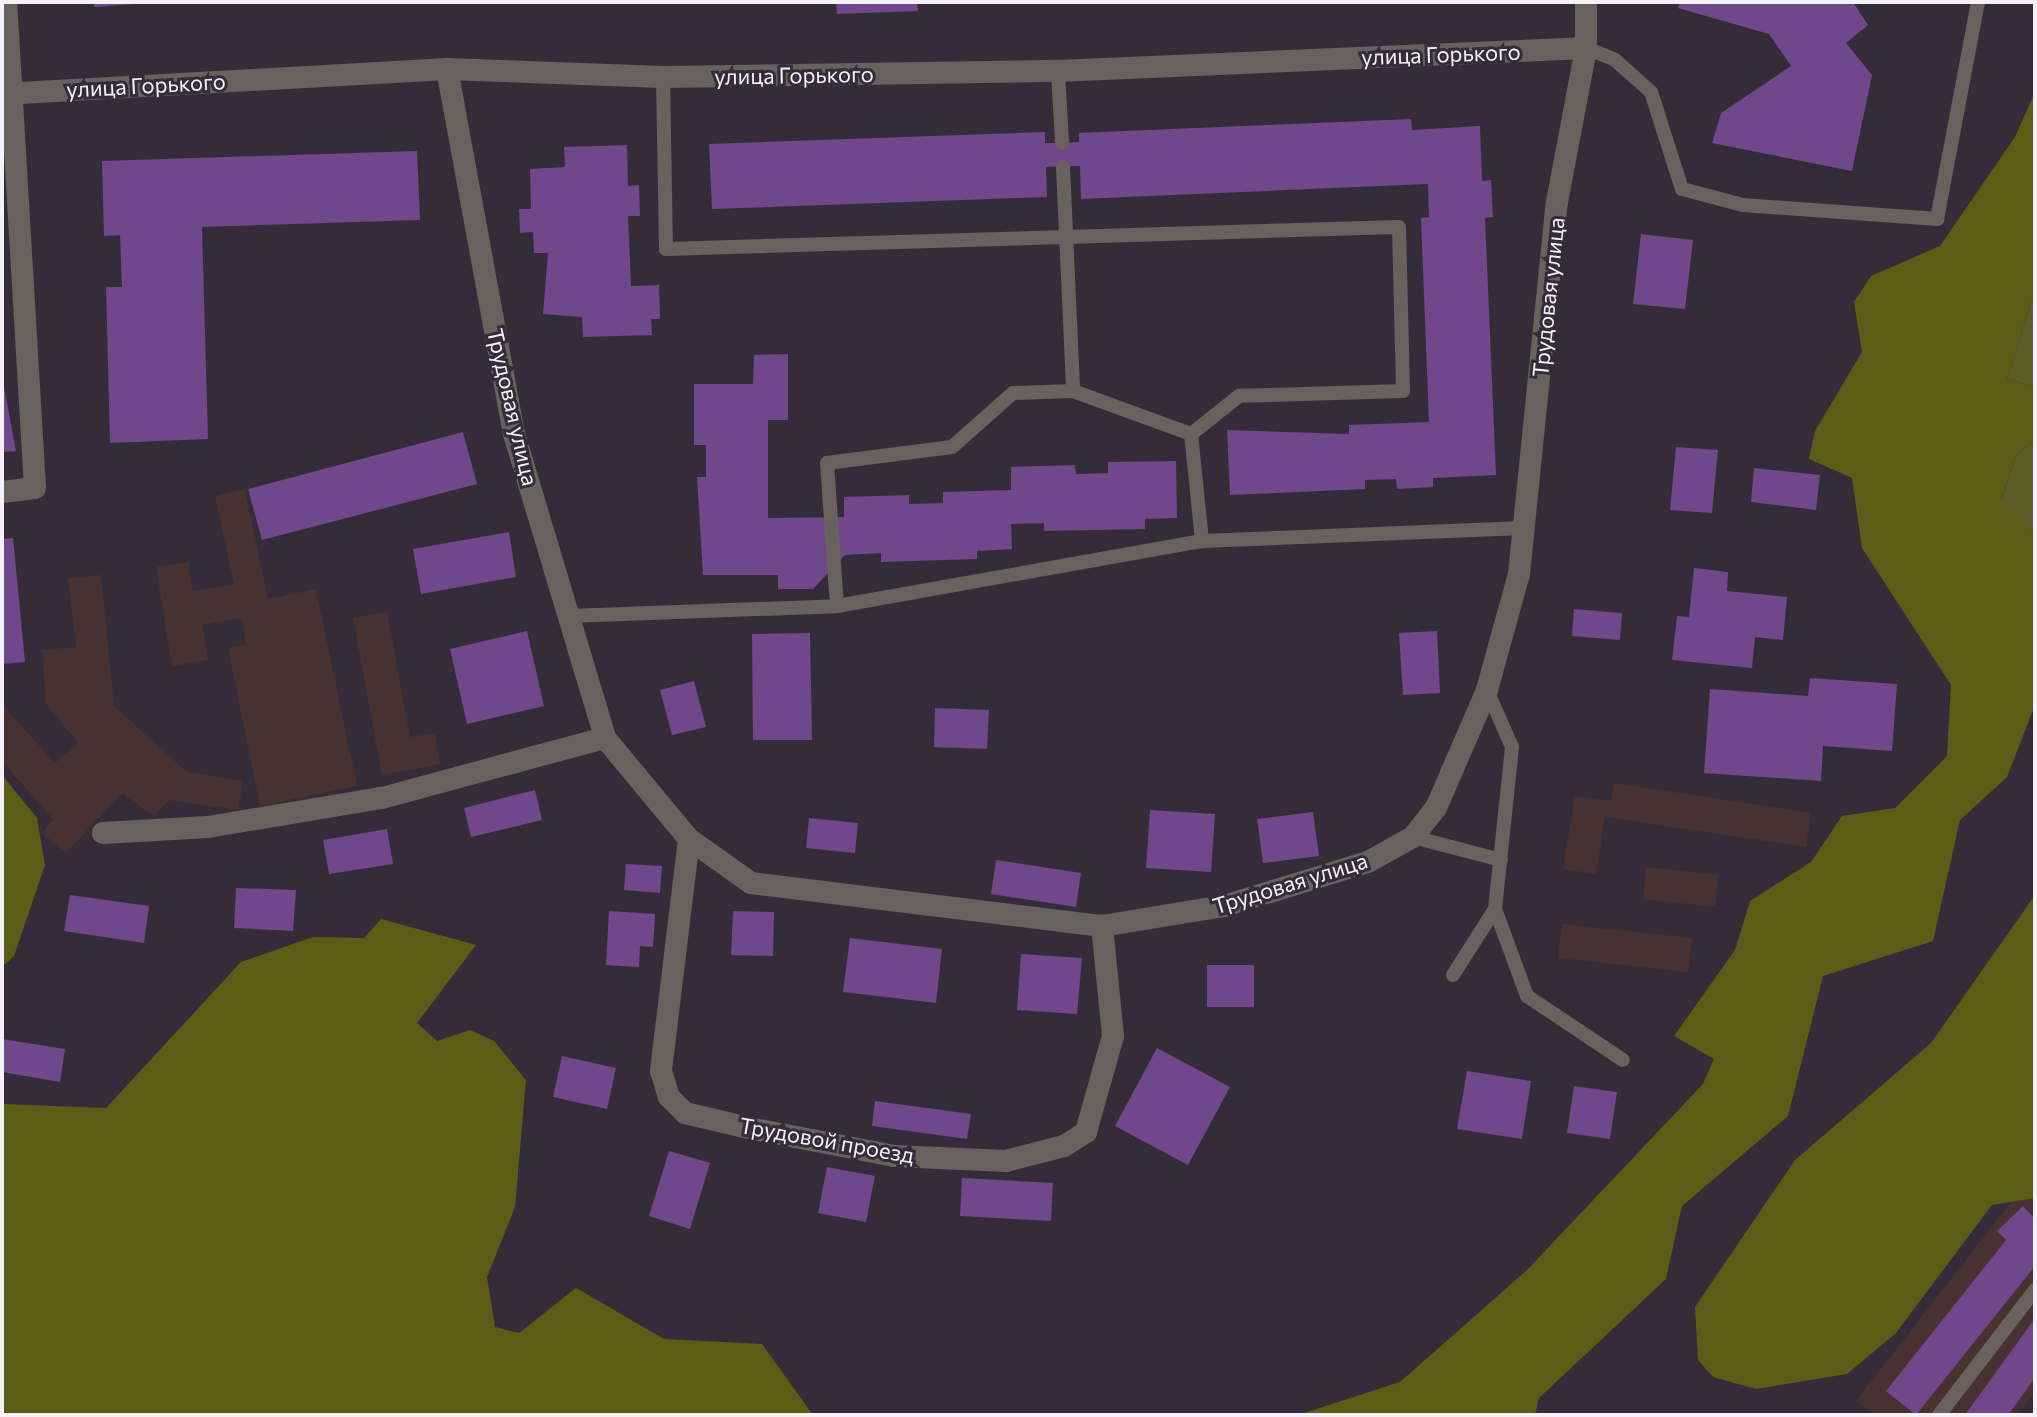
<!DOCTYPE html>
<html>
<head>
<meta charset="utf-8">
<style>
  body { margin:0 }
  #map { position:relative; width:2037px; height:1417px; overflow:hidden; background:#342d39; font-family:Commissioner,sans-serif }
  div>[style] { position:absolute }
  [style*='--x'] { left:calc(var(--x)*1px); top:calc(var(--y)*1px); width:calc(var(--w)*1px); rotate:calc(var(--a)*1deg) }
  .industrial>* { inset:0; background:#473231 }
  .green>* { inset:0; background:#595c25 }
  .forest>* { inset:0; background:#5b5d17 }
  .building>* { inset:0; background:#6f478a }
  .service>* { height:14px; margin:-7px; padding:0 7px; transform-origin:7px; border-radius:7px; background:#68615e }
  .minor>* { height:22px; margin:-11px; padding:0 11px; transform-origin:11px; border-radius:11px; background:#68615e }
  span { translate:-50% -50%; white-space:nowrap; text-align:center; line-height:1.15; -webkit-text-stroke:6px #342d39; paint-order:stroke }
  .street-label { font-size:22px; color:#f5f1f9 }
  .frame { position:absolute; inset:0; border:4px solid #f5f1f9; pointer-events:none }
</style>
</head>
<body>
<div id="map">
  <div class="industrial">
    <i style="clip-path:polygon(245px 489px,268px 599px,316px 589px,357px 786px,260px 806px,228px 648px,246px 644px,241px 618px,203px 625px,208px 660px,172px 666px,156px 567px,188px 562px,193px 591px,234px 585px,215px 496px)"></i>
    <i style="clip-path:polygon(101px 575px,114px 706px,187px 772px,243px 781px,238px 810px,169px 800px,154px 816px,122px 793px,66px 853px,42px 833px,53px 819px,2px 761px,2px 692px,5px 708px,55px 763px,78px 743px,46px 704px,42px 650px,76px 647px,68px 578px)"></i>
    <i style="clip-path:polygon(387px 612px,410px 737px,435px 733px,440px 764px,382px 775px,353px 618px)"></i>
    <i style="clip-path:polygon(1615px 783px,1811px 813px,1806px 847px,1605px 817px,1596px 874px,1563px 869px,1575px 796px,1611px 801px)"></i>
    <i style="clip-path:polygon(1646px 867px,1719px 875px,1715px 907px,1643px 899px)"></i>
    <i style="clip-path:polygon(1562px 924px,1692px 938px,1688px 972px,1558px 958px)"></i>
    <i style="clip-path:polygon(2022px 1188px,2035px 1199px,2035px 1392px,2017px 1415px,1876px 1415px,1856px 1401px)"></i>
  </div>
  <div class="green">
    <i style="clip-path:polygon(2035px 289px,2035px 387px,2007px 379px)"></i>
    <i style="clip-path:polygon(2035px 439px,2035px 534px,2001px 501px,2015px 457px)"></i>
  </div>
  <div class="forest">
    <i style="clip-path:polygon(2035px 92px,2035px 289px,2007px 379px,2035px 387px,2035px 439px,2015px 457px,2001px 500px,2035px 534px,2035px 705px,2007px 777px,1960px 820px,1933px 941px,1823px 976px,1788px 1116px,1682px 1206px,1666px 1279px,1539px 1398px,1535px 1415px,1298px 1415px,1400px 1382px,1527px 1270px,1703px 1084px,1714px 1059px,1674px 1036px,1735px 950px,1750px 901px,1811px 862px,1842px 816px,1895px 808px,1947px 756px,1951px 685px,1862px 548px,1852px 478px,1809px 459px,1815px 431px,1862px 352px,1854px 302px,1871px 276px,1940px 246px,2015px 137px)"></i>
    <i style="clip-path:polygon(2px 775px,37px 818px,45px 865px,14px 956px,2px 967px)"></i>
    <i style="clip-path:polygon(2035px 895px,2035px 1198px,1992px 1205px,1896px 1333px,1847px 1374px,1756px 1389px,1713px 1377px,1698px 1360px,1695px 1307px,1795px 1160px,1931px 1043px)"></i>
    <i style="clip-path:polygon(381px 919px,476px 945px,417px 1023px,437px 1041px,470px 1030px,494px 1041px,526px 1080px,515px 1207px,487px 1277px,495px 1327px,519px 1333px,576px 1288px,664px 1339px,762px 1344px,813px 1415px,2px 1415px,2px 1104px,106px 1108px,241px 962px,313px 937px,364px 938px)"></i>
  </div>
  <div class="building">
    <i style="clip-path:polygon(94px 2px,133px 2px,133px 4px,94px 7px)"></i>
    <i style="clip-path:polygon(836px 2px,917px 2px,918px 11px,837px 14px)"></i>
    <i style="clip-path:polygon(1680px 2px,1853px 2px,1868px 25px,1846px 43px,1872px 75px,1852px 171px,1712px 143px,1721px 113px,1791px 66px,1769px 34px,1678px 8px)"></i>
    <i style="clip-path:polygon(1411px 119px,1412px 130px,1480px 126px,1482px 181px,1491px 180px,1493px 217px,1485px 218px,1496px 475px,1433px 478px,1433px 487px,1397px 489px,1396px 479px,1365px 480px,1365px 489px,1230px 495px,1227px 430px,1349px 434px,1349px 425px,1429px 422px,1421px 218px,1429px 217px,1428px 184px,1081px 199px,1080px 166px,1046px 167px,1047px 197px,712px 209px,709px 144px,1045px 132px,1045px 143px,1062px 143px,1079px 142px,1079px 133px)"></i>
    <i style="clip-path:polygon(627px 145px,628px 186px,639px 185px,640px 216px,628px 216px,631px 286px,659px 285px,660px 319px,651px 319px,652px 335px,583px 337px,582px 317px,543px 314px,548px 253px,534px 253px,533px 232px,520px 233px,519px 209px,531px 209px,530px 169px,565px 167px,564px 147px)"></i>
    <i style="clip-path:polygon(417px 151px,420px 220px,202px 227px,208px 439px,110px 443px,106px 287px,122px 287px,120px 235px,104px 236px,102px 161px)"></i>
    <i style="clip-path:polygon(1641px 234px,1693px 240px,1685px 309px,1633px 304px)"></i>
    <i style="clip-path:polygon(788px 354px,788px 420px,768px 420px,768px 518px,844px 517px,844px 497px,909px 495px,909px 504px,943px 503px,943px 492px,1011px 490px,1011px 467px,1075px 465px,1076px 474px,1108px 473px,1108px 462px,1176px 461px,1177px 518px,1145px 519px,1145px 529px,1044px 531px,1044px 523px,1011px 524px,1012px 549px,977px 551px,977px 559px,881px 562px,881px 553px,845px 555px,813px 589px,778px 589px,778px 575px,703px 575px,697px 477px,706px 477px,706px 445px,694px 445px,694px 384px,753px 384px,754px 355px)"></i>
    <i style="clip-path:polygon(2px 376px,16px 451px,2px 452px)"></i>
    <i style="clip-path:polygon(463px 432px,477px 484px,262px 540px,248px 489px)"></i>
    <i style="clip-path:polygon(1676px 447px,1718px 450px,1712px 513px,1670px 510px)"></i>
    <i style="clip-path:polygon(1754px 468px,1820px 475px,1816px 510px,1751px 502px)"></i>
    <i style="clip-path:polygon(509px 532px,516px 577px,421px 594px,413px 549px)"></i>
    <i style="clip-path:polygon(13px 538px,25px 662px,2px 664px,2px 539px)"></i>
    <i style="clip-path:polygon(1694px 568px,1728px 572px,1727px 591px,1787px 597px,1783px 640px,1755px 637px,1752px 668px,1672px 660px,1677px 616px,1689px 617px)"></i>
    <i style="clip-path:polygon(1574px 609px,1622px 613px,1620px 640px,1572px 636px)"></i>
    <i style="clip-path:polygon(527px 631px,544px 706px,467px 724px,450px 649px)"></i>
    <i style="clip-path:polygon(1437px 631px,1440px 693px,1403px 695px,1399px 633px)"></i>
    <i style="clip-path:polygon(810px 633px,812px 740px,753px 740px,752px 634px)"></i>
    <i style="clip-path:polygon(1810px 678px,1897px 684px,1892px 751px,1823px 746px,1821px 781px,1704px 773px,1710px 689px,1808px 696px)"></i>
    <i style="clip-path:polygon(694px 681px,706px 727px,672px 735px,660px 690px)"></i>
    <i style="clip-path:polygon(935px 708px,989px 710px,987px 749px,934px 747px)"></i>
    <i style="clip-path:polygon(535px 790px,542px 820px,471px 837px,464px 808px)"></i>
    <i style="clip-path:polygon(1150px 810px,1215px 814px,1211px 872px,1146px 868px)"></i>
    <i style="clip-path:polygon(1313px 812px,1319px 856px,1263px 863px,1257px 819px)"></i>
    <i style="clip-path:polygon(809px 818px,858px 823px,855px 853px,806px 848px)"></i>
    <i style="clip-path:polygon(387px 829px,393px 864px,329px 874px,323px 840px)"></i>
    <i style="clip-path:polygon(996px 860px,1081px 873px,1076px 907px,991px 894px)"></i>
    <i style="clip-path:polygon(626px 864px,662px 866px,660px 893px,624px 890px)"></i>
    <i style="clip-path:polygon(236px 888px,296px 890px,293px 931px,234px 928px)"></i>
    <i style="clip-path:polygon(70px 895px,149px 906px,144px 943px,64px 931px)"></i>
    <i style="clip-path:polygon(609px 911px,655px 914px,653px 947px,640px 946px,639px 967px,606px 965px)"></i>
    <i style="clip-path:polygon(733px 911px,774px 912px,773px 956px,731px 955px)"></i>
    <i style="clip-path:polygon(850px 938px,942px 949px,936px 1003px,843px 992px)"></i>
    <i style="clip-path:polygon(1021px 954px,1082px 958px,1077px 1014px,1017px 1010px)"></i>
    <i style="clip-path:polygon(1207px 965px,1254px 965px,1254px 1007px,1207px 1007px)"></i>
    <i style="clip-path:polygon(2px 1039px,65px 1049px,60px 1082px,2px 1072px)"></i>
    <i style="clip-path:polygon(1157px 1048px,1230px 1087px,1188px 1165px,1115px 1126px)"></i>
    <i style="clip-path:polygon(562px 1056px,616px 1068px,607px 1109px,553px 1097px)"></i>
    <i style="clip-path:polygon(1467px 1071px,1531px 1081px,1522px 1139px,1457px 1129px)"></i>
    <i style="clip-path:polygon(1574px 1086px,1617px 1092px,1610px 1139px,1567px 1133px)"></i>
    <i style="clip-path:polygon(875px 1101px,971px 1114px,967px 1139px,872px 1126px)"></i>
    <i style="clip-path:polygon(669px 1151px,710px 1163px,690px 1229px,649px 1216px)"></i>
    <i style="clip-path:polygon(827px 1167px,875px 1176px,866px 1222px,818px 1213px)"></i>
    <i style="clip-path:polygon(962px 1178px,1053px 1183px,1051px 1221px,960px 1216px)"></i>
    <i style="clip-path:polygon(2023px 1206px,2035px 1219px,2035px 1266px,1916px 1415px,1886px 1391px,2006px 1240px,1997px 1231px)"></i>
    <i style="clip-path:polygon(2035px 1318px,2035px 1378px,2008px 1415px,1965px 1415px)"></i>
  </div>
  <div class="service">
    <i style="--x:1586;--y:48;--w:31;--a:22"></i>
    <i style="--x:1615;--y:60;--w:48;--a:41.6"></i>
    <i style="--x:1651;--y:92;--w:102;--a:72.3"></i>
    <i style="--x:1682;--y:189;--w:63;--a:14.7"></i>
    <i style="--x:1743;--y:205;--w:195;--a:4.1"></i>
    <i style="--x:1937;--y:219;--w:221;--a:-79.3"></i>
    <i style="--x:1058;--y:71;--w:72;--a:86.8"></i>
    <i style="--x:663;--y:77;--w:172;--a:89"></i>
    <i style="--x:666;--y:249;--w:733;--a:-1.72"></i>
    <i style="--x:1399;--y:227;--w:164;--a:88.6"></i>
    <i style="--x:1403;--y:391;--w:164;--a:178.3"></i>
    <i style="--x:1239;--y:396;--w:61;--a:141.6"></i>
    <i style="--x:1191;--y:434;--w:126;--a:-160"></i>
    <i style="--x:1063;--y:167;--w:224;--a:87.4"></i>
    <i style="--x:1073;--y:391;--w:60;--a:178.1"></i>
    <i style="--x:1013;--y:393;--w:81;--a:138.5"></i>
    <i style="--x:952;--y:447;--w:126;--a:172.7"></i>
    <i style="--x:827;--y:463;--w:143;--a:86"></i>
    <i style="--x:837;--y:606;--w:371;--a:-10.1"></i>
    <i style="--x:1202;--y:541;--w:322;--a:-2.3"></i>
    <i style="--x:1191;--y:434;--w:108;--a:84.1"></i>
    <i style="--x:569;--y:616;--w:268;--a:-2.1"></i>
    <i style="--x:1413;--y:837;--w:91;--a:14.6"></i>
    <i style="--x:1495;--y:909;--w:93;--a:69.8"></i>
    <i style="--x:1527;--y:996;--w:115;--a:33.7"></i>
    <i style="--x:1453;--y:975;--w:78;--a:-57.5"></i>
    <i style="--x:1495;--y:909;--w:163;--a:-84"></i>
    <i style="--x:1512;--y:747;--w:62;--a:-113.7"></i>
    <i style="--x:1939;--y:1415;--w:158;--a:-52.5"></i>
  </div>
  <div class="minor">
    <i style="--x:447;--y:69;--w:371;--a:79.6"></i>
    <i style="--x:514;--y:434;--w:317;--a:73.3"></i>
    <i style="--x:605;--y:738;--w:131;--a:50.3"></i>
    <i style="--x:689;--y:839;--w:76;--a:35.4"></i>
    <i style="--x:751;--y:883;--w:354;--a:7"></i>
    <i style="--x:1102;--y:926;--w:124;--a:-9.3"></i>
    <i style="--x:1224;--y:906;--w:151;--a:-17"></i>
    <i style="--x:1368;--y:862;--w:51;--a:-29.1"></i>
    <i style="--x:1413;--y:837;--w:37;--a:-52"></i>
    <i style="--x:1436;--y:808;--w:129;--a:-66.6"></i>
    <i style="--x:1487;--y:690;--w:120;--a:-74.6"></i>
    <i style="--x:1519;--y:574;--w:374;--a:-84.2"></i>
    <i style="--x:1557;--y:202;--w:157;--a:-79.3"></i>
    <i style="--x:1586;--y:48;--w:46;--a:-90"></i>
    <i style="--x:2;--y:94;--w:446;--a:-3.2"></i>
    <i style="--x:447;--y:69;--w:216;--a:2.1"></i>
    <i style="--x:663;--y:77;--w:395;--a:-0.9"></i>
    <i style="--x:1058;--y:71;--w:529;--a:-2.49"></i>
    <i style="--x:2;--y:492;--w:33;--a:-7"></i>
    <i style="--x:35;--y:488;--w:487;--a:-93.4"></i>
    <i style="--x:103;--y:833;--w:105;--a:-3.3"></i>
    <i style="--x:208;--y:827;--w:176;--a:-9.5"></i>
    <i style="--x:382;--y:798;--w:231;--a:-15.1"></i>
    <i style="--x:689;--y:839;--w:234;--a:96.9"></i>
    <i style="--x:661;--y:1071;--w:27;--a:73"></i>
    <i style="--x:669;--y:1097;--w:23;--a:45"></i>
    <i style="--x:685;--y:1113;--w:61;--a:13.3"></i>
    <i style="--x:744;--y:1127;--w:153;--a:10.9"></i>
    <i style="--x:894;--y:1156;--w:112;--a:2.6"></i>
    <i style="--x:1006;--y:1161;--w:60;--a:-14.5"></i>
    <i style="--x:1064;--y:1146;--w:26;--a:-32"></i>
    <i style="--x:1086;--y:1132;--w:100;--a:-74.3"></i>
    <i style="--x:1113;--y:1036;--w:111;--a:-95.7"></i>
  </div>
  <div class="street-label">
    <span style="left:1441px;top:54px;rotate:-2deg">улица Горького</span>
    <span style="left:794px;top:75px;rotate:-1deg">улица Горького</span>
    <span style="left:146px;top:85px;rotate:-3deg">улица Горького</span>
    <span style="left:1548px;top:297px;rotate:-84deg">Трудовая улица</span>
    <span style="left:513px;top:407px;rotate:77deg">Трудовая улица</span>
    <span style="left:1290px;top:883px;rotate:-17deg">Трудовая улица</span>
    <span style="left:827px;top:1140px;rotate:10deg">Трудовой проезд</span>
  </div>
  <div class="frame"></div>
</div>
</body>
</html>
